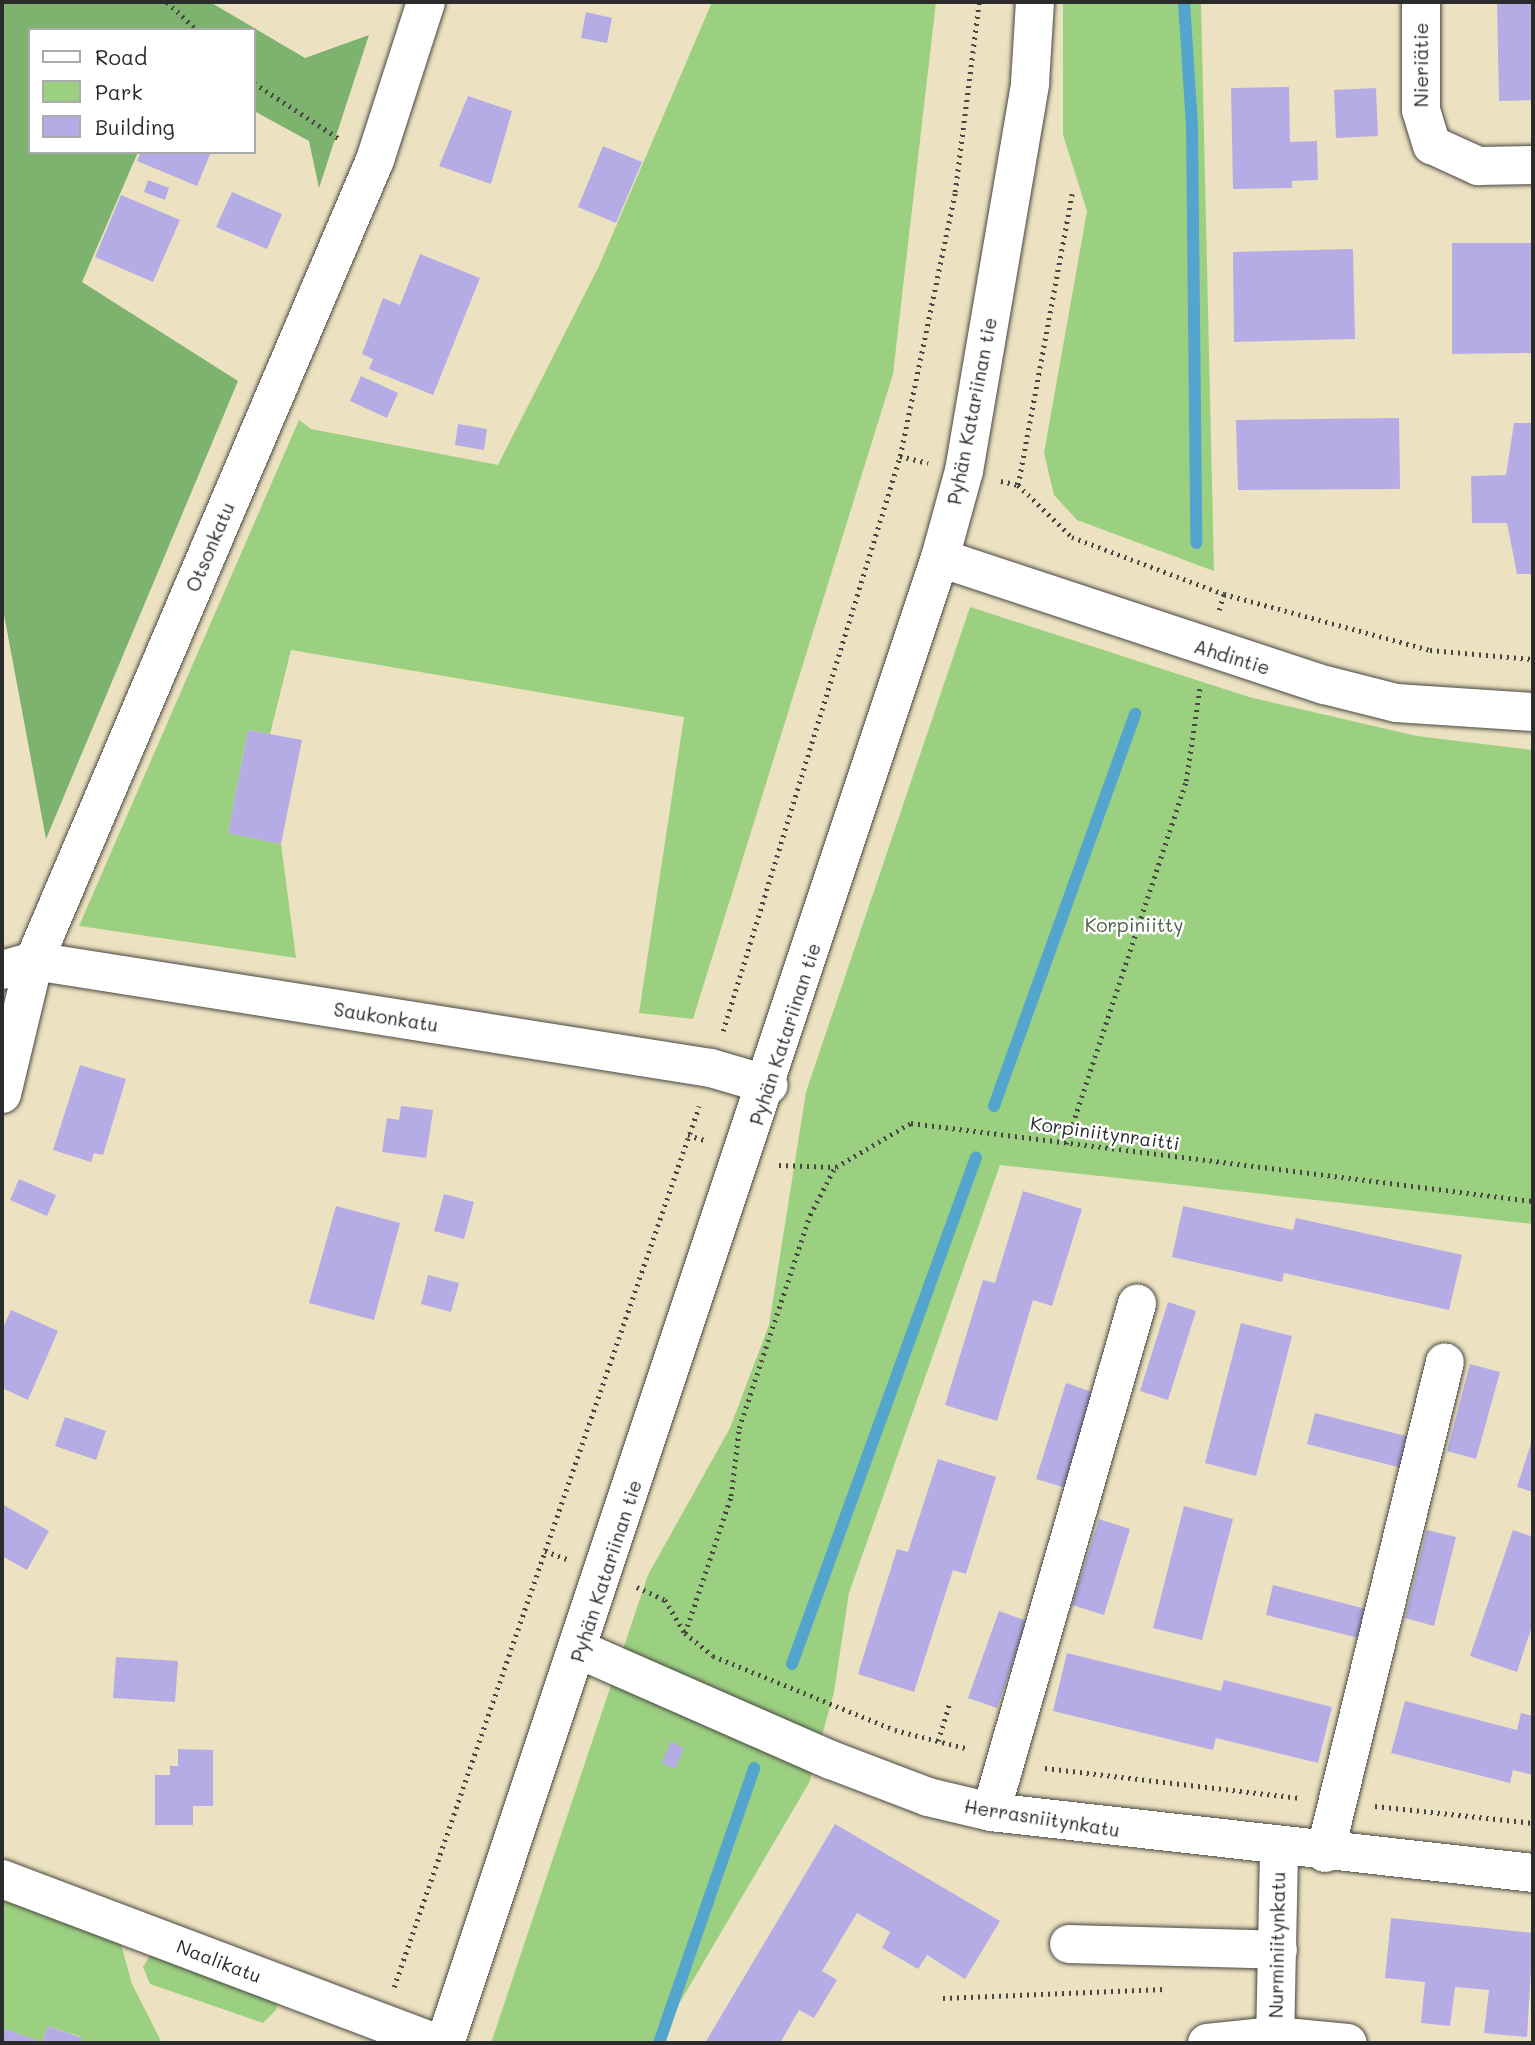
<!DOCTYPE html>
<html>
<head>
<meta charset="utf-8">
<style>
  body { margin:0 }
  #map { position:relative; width:1535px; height:2045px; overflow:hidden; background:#ece2c1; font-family:Mali,sans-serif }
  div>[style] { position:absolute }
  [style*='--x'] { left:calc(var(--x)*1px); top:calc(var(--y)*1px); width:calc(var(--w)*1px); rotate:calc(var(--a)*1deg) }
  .green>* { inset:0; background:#9cd081 }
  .forest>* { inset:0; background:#7db26f }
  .stream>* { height:12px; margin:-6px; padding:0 6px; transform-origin:6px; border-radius:6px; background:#53a5ce }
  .building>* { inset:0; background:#b5ace6 }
  .path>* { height:4.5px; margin-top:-2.25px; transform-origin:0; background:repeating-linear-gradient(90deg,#484642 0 2px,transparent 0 7px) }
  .roads { filter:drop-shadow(0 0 2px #484642) drop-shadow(0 0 2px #484642) }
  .minor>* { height:38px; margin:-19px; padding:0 19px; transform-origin:19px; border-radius:19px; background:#fff }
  span { translate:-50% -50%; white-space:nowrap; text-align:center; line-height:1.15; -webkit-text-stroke:5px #fff; paint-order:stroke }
  .street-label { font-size:19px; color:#2b2b2b }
  .park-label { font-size:19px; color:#4d5d45 }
  .frame { position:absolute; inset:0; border:4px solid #2b2b2b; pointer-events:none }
  .legend { position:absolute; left:28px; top:28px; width:228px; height:126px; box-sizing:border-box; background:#fff; border:2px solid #aaa; margin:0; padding:9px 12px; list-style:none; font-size:21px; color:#2b2b2b }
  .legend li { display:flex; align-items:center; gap:14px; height:35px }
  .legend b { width:35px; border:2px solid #aaa }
</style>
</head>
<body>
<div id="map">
  <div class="green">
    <i style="clip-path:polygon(712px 2px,936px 2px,893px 374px,693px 1019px,639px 1013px,684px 717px,291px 650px,270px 734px,248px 730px,228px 833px,281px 844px,296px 958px,79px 926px,299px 420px,311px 429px,498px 465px,599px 266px)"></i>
    <i style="clip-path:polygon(1063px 2px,1201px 2px,1214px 571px,1077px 520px,1054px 495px,1044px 453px,1087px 211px,1063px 135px)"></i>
    <i style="clip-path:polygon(970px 607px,1249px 697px,1417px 736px,1533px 750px,1533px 1224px,1000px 1165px,849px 1593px,834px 1692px,809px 1783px,656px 2043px,491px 2043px,648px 1575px,730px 1428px,769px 1325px,806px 1092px)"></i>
    <i style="clip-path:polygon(2px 1900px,121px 1944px,132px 1984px,162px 2043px,80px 2043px,81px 2037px,48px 2026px,42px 2042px,2px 2028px)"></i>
    <i style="clip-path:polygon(151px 1954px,277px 2003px,276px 2010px,263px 2023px,150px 1984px,143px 1967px)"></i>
  </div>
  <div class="forest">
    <i style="clip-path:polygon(2px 2px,210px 2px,305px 58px,369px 35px,319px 188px,309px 141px,254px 111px,254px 30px,30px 30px,30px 152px,138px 152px,82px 282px,238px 381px,46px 839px,2px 604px)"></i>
  </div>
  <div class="stream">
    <i style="--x:1184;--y:2;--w:125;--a:86.3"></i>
    <i style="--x:1192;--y:127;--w:416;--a:89.4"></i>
    <i style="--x:994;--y:1106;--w:417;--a:-70.2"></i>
    <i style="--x:792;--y:1664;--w:539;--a:-70.05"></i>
    <i style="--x:659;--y:2043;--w:291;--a:-70.9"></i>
  </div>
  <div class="building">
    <i style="clip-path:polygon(1497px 2px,1533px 2px,1533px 100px,1499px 101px)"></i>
    <i style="clip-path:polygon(586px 12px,612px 18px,607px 43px,581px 38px)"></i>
    <i style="clip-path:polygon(1289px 87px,1290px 142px,1317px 141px,1318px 180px,1292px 181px,1292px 188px,1233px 189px,1231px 88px)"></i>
    <i style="clip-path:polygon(1376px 88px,1378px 136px,1336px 138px,1334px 90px)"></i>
    <i style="clip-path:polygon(468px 96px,512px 111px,491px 184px,439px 166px)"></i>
    <i style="clip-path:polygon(603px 146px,642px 162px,616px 223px,578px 207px)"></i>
    <i style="clip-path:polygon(141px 152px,211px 152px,197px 186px,137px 161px)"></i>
    <i style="clip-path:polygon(148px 180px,169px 188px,165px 200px,144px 192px)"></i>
    <i style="clip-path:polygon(232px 192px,282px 214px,267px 249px,216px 227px)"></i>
    <i style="clip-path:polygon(121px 195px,180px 220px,153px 282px,95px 257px)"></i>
    <i style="clip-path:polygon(1452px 243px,1533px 243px,1533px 353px,1452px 354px)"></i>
    <i style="clip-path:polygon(1353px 249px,1355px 339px,1234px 342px,1233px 252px)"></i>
    <i style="clip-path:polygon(420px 254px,480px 278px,433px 395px,369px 369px,373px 359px,362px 354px,383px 298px,400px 305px)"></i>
    <i style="clip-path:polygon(361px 376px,398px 393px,387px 418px,350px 401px)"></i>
    <i style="clip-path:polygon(1399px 418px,1400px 489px,1238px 490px,1236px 420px)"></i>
    <i style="clip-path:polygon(1514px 423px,1533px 423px,1533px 574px,1517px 574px,1507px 523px,1472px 523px,1471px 476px,1506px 475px)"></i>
    <i style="clip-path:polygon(458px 424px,487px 429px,484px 450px,455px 445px)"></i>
    <i style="clip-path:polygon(248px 730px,302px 740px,281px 844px,228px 833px)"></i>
    <i style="clip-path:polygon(80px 1065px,126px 1079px,103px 1155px,94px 1153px,91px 1162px,53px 1150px)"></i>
    <i style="clip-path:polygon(401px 1106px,433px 1110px,426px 1158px,382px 1152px,387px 1118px,399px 1120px)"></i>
    <i style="clip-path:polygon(19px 1179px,56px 1195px,47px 1216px,10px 1200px)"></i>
    <i style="clip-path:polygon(1023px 1191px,1082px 1209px,1052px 1306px,1033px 1300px,997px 1421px,945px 1405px,983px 1280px,995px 1283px)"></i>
    <i style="clip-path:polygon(444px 1194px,474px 1202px,464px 1239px,434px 1231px)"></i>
    <i style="clip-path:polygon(336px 1206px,400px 1223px,374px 1320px,309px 1303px)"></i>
    <i style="clip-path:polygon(1183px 1206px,1293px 1230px,1296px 1218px,1462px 1255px,1449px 1310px,1284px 1273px,1282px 1282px,1172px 1257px)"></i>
    <i style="clip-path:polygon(428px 1275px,459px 1283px,451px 1312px,421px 1304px)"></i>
    <i style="clip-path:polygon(1168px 1302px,1196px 1311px,1168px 1400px,1140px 1391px)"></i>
    <i style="clip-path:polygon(11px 1310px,58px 1331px,28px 1400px,2px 1388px,2px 1330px)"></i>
    <i style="clip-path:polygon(1241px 1323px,1292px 1336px,1256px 1476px,1205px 1463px)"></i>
    <i style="clip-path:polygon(1470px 1364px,1500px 1372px,1476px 1459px,1447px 1451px)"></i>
    <i style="clip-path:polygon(1066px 1383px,1095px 1393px,1066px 1488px,1036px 1479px)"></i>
    <i style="clip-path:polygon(1315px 1413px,1410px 1437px,1402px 1468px,1307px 1444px)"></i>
    <i style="clip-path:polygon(65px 1417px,106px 1431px,96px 1460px,55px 1446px)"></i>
    <i style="clip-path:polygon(1533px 1437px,1533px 1492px,1517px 1487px)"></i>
    <i style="clip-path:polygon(938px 1459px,996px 1477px,966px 1574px,953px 1570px,914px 1692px,858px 1674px,897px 1549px,908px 1552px)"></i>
    <i style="clip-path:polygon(2px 1504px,49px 1531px,27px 1570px,2px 1556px)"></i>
    <i style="clip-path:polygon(1184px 1506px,1233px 1519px,1202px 1640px,1153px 1628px)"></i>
    <i style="clip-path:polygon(1099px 1519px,1130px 1529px,1104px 1615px,1072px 1605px)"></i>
    <i style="clip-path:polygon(1427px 1530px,1456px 1537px,1434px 1626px,1405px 1618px)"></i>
    <i style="clip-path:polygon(1513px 1530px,1533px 1537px,1533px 1623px,1517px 1672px,1470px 1656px)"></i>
    <i style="clip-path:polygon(1273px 1585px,1366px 1609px,1359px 1638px,1266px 1615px)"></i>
    <i style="clip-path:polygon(999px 1611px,1027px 1621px,997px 1708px,968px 1698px)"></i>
    <i style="clip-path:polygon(1067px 1653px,1221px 1691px,1224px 1680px,1332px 1707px,1318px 1763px,1216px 1738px,1213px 1750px,1053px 1711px)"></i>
    <i style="clip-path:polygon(116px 1657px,178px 1661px,175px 1702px,113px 1698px)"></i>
    <i style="clip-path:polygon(1405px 1701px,1517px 1730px,1521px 1713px,1533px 1716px,1533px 1775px,1513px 1770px,1510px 1783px,1391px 1753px)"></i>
    <i style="clip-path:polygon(671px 1742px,684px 1748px,675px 1769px,662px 1763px)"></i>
    <i style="clip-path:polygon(178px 1749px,213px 1750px,213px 1806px,193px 1806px,193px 1825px,155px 1825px,155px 1775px,170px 1775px,170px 1766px,178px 1766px)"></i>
    <i style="clip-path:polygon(835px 1824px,1000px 1921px,965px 1979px,927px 1955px,918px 1969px,882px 1948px,890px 1932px,857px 1913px,822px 1971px,837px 1980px,814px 2018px,799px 2010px,780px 2043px,705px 2043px)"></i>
    <i style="clip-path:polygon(1391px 1918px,1533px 1933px,1527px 2037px,1484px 2033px,1489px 1990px,1455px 1987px,1450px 2026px,1421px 2023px,1425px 1982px,1385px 1978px)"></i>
    <i style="clip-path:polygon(48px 2026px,82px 2038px,80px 2043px,2px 2043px,2px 2028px,42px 2042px)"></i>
  </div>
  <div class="path">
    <i style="--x:167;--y:2;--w:41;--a:43"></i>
    <i style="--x:254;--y:83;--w:104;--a:33.2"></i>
    <i style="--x:900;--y:456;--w:29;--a:14"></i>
    <i style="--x:1001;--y:481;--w:17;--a:13"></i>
    <i style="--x:1018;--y:485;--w:75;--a:43.9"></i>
    <i style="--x:1072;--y:537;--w:162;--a:20.6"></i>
    <i style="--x:1224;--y:594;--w:213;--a:15.2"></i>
    <i style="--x:1430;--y:650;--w:103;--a:5"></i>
    <i style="--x:1018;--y:485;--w:296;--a:-79.5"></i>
    <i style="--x:1219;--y:610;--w:17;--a:-73"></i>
    <i style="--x:723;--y:1031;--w:602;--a:-72.89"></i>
    <i style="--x:900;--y:456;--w:270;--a:-78.2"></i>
    <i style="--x:955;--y:192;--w:192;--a:-82.8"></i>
    <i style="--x:688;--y:1135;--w:17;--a:17"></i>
    <i style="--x:1066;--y:1144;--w:382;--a:-71.7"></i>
    <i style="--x:1186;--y:781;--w:96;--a:-81.6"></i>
    <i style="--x:779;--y:1165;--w:57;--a:2"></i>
    <i style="--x:836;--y:1167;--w:87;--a:-30.4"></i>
    <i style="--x:911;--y:1123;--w:627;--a:7.15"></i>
    <i style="--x:545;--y:1551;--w:23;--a:20"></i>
    <i style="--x:637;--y:1587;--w:31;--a:25"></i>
    <i style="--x:665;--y:1600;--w:39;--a:59"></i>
    <i style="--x:685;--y:1633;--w:36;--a:39"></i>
    <i style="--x:713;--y:1656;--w:196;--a:22.1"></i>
    <i style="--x:895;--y:1730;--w:76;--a:14.4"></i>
    <i style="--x:685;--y:1633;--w:145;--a:-71.4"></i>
    <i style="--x:731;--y:1496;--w:68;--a:-83.3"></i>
    <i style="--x:739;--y:1428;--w:225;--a:-71.6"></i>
    <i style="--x:810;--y:1215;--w:54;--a:-62.5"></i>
    <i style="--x:938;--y:1741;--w:38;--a:-73"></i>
    <i style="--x:1045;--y:1768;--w:258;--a:6.7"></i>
    <i style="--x:1375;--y:1806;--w:159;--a:6.1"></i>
    <i style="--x:394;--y:1987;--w:932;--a:-70.9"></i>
    <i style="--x:943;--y:1998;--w:222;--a:-2.3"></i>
  </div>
  <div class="roads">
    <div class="minor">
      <i style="--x:1421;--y:2;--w:108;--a:90"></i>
      <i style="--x:1421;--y:110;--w:37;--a:73"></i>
      <i style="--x:1432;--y:145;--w:51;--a:24.5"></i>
      <i style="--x:1478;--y:166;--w:55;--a:-1"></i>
      <i style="--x:940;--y:558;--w:405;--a:18.3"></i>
      <i style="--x:1325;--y:685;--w:73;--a:14.2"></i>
      <i style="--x:1396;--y:703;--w:137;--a:3.8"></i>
      <i style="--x:2;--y:970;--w:33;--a:-16"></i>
      <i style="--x:34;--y:961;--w:685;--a:8.98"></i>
      <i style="--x:711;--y:1068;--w:60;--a:16.3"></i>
      <i style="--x:2;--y:1094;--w:137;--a:-76.5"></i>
      <i style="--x:34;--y:961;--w:871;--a:-66.94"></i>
      <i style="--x:375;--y:160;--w:166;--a:-72.1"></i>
      <i style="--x:580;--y:1650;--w:274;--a:23.7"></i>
      <i style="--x:831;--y:1760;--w:104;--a:20.9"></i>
      <i style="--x:928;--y:1797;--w:65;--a:13.4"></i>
      <i style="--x:991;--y:1812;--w:545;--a:6.42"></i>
      <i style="--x:991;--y:1812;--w:529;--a:-73.97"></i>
      <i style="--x:1325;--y:1853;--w:505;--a:-76.27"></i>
      <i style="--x:2;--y:1879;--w:464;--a:20.7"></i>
      <i style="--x:1069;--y:1944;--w:209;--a:1.6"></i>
      <i style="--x:445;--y:2043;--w:1565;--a:-71.57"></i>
      <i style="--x:940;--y:558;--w:90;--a:-74.6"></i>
      <i style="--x:964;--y:471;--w:394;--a:-80.3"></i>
      <i style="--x:1030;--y:83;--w:81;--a:-86.5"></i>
      <i style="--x:1207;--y:2043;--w:68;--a:-5.9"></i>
      <i style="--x:1275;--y:2036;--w:73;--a:5.5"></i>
      <i style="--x:1275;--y:2043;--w:196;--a:-88.8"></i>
    </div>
  </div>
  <div class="street-label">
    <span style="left:1421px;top:65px;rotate:-90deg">Nieriätie</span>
    <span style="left:972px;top:411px;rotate:-79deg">Pyhän Katariinan tie</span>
    <span style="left:210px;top:547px;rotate:-67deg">Otsonkatu</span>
    <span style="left:1232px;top:657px;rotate:17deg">Ahdintie</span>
    <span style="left:386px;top:1017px;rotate:9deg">Saukonkatu</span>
    <span style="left:785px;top:1034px;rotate:-72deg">Pyhän Katariinan tie</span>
    <span style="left:1105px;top:1133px;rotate:8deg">Korpiniitynraitti</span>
    <span style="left:606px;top:1571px;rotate:-72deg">Pyhän Katariinan tie</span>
    <span style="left:1042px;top:1818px;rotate:9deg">Herrasniitynkatu</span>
    <span style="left:1277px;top:1945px;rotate:-89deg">Nurminiitynkatu</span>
    <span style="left:219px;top:1961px;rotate:21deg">Naalikatu</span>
  </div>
  <div class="park-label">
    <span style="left:1134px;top:925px">Korpiniitty</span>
  </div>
  <div class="frame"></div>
  <ul class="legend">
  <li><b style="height:9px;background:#fff"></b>Road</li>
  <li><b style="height:19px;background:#9cd081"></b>Park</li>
  <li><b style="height:19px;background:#b5ace6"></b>Building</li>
  </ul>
</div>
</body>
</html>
